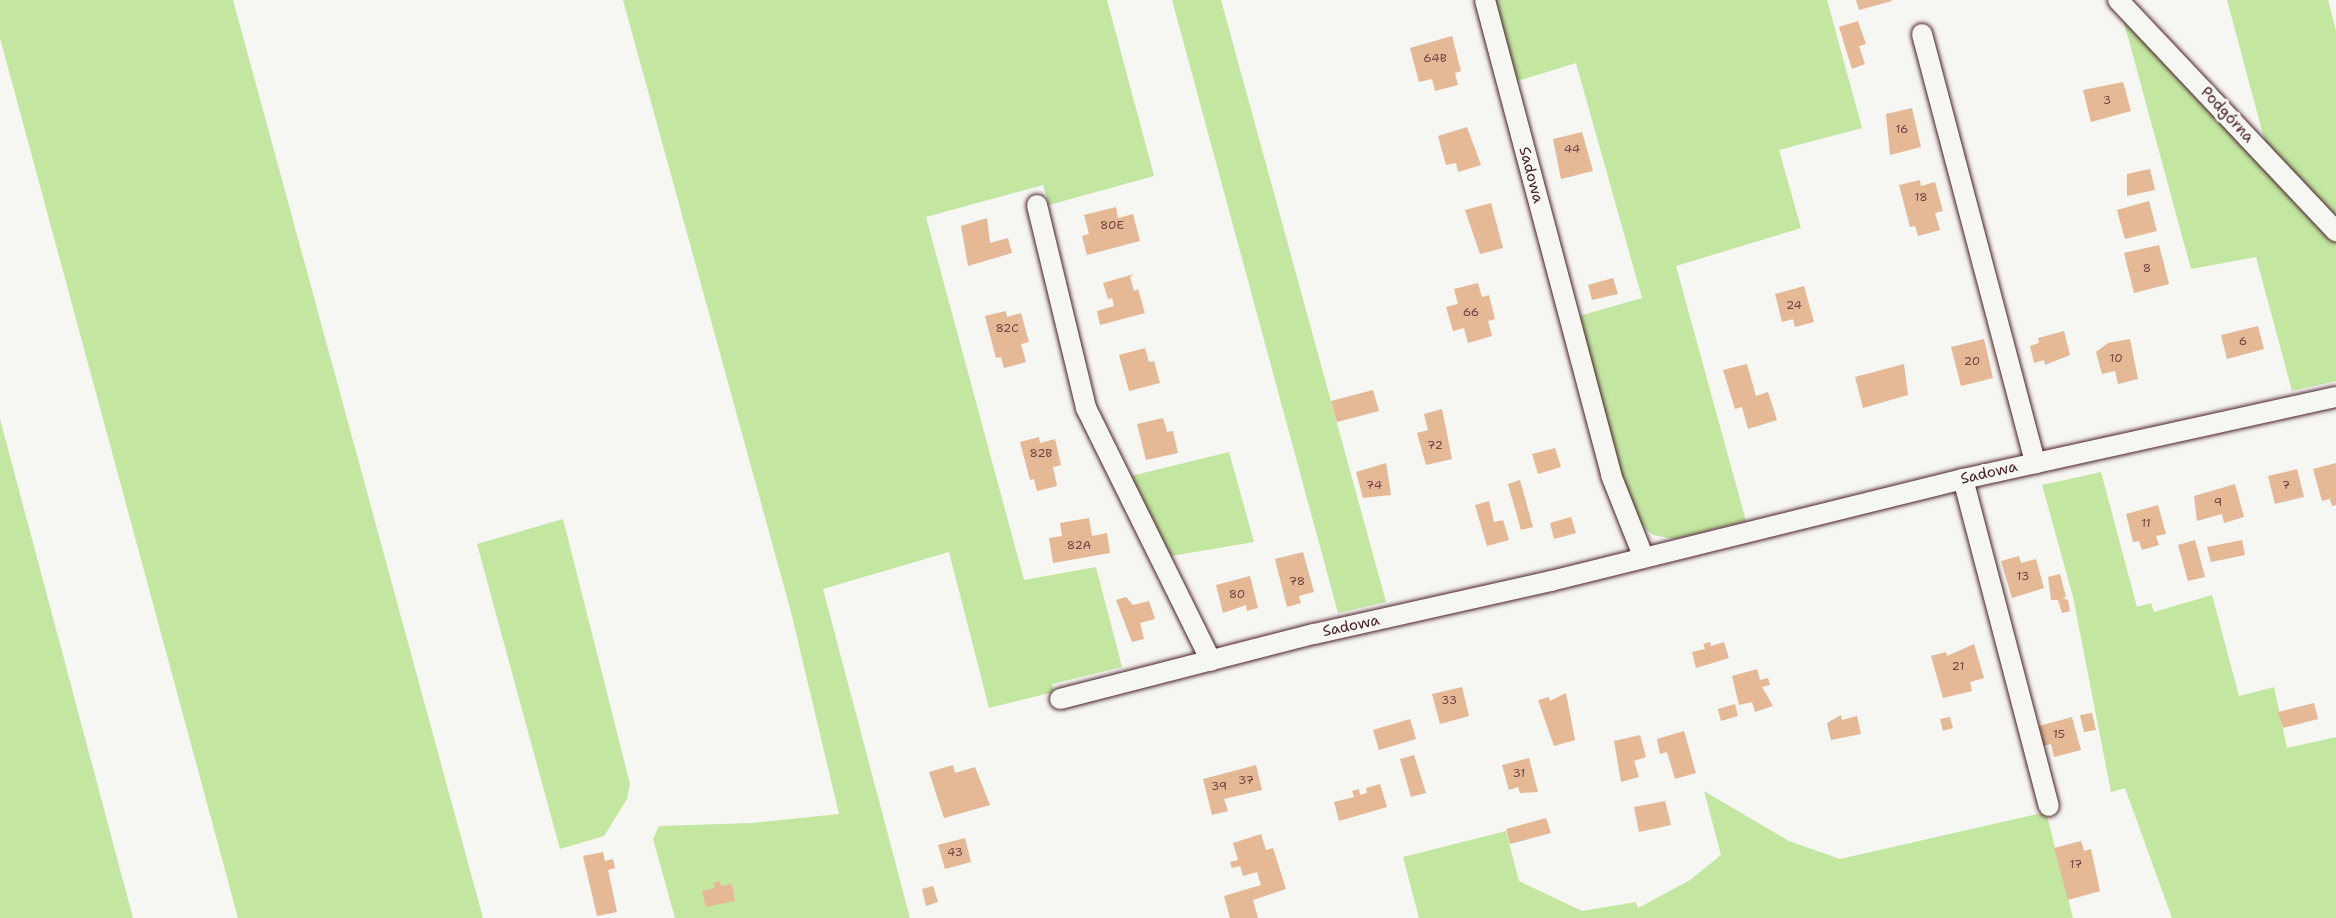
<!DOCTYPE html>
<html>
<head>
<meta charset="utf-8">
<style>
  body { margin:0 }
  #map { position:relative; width:2336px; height:918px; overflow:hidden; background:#f6f6f2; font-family:"Shantell Sans",sans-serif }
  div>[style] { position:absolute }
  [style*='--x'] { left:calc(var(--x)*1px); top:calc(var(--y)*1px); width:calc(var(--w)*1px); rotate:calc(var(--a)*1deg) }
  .green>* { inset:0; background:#c3e7a1 }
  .building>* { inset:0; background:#e5b896 }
  .roads { filter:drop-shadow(0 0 2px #4a1f2b) drop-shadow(0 0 2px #4a1f2b) }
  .minor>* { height:20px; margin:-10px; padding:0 10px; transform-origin:10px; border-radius:10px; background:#f6f6f2 }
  span { translate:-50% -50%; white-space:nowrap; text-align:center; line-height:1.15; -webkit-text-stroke:6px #f6f6f2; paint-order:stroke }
  .number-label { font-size:12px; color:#714546 }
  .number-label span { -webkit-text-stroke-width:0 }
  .street-label { font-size:15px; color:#4a1f2b }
</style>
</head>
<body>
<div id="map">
  <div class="green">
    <i style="clip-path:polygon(0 0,233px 0,483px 918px,238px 918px,0 38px)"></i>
    <i style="clip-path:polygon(623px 0,1107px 0,1154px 176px,1049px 205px,1043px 185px,926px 217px,1024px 580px,1096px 567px,1122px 667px,1052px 684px,1054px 692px,989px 708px,949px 552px,823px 589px,910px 918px,675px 918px,653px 839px,659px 826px,752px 823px,839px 814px,791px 612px)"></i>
    <i style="clip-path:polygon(1172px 0,1221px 0,1386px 602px,1338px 613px)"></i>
    <i style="clip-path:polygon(1492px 0,1827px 0,1862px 128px,1779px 150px,1801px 228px,1676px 266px,1746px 521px,1675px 539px,1653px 535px,1632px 517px,1579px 316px,1642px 298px,1576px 63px,1514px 82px)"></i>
    <i style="clip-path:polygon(2227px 0,2328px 0,2336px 31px,2336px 219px,2265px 142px)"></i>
    <i style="clip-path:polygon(2123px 19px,2336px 243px,2336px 381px,2292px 391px,2256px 257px,2191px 269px)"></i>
    <i style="clip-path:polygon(0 419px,133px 918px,0 918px)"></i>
    <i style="clip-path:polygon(1229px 452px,1254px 542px,1171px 556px,1131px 476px)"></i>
    <i style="clip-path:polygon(2101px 472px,2137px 607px,2151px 603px,2154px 612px,2212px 595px,2239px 696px,2274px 687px,2287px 748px,2336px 737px,2336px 918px,2172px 918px,2125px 788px,2111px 792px,2073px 597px,2042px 485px)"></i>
    <i style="clip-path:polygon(563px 519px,630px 784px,627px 799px,604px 836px,560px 849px,477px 544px)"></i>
    <i style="clip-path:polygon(1704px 791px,1789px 841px,1840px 859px,2046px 812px,2073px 918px,1419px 918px,1403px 857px,1506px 831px,1519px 881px,1582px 911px,1636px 902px,1638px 908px,1690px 880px,1721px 855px)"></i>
  </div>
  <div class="building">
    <i style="clip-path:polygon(1856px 0,1891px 0,1892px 1px,1859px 10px)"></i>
    <i style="clip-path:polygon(1858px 21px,1866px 44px,1859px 46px,1865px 64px,1852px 69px,1839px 27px)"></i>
    <i style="clip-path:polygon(1452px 36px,1461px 71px,1455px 73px,1458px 85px,1435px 91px,1432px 79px,1419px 82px,1410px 48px)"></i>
    <i style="clip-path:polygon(2123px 82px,2131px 111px,2091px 122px,2083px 90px)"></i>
    <i style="clip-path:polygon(1912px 108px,1921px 147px,1890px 155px,1886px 114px)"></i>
    <i style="clip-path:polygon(1467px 127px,1481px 165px,1458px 172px,1456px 163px,1446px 165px,1438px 136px)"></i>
    <i style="clip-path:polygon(1582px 132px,1593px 171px,1561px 179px,1553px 139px)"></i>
    <i style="clip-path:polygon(2150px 169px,2155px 190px,2127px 196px,2127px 174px)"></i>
    <i style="clip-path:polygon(1920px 180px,1921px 186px,1935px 182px,1943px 211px,1935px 213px,1940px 230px,1918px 236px,1915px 226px,1910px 227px,1899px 185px)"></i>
    <i style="clip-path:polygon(2149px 201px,2157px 231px,2125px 239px,2117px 210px)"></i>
    <i style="clip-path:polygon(1491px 203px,1503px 248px,1480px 254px,1465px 210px)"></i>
    <i style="clip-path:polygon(1116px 207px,1118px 218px,1133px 214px,1140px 241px,1087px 255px,1082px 236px,1089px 234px,1084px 215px)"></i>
    <i style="clip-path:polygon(987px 218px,990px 243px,1008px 238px,1012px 253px,968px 266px,961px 226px)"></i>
    <i style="clip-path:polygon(2159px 245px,2169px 284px,2134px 293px,2124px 253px)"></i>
    <i style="clip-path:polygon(1134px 274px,1130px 277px,1134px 291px,1138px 289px,1145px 313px,1100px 325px,1097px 311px,1114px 306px,1112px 298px,1108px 299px,1103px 283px)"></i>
    <i style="clip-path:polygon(1613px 278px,1618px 294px,1592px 300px,1588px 285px)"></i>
    <i style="clip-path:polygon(1478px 283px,1482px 297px,1489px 295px,1495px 319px,1488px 321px,1492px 336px,1468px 343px,1464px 328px,1453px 331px,1446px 307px,1458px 304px,1454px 289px)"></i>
    <i style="clip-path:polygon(1804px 286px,1814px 322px,1795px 327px,1793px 319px,1782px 322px,1775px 294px)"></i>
    <i style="clip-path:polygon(1006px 311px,1007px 317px,1021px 313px,1029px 342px,1021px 344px,1026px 362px,1004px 368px,1001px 357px,996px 358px,985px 316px)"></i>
    <i style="clip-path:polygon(2258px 326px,2264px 349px,2227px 359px,2221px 335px)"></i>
    <i style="clip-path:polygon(2064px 331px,2070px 355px,2045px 365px,2044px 360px,2034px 363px,2030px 346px,2039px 343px,2038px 338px)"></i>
    <i style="clip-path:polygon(1984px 339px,1993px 378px,1961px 386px,1951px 347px)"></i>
    <i style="clip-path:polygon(2130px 339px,2138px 379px,2118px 384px,2115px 371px,2102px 374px,2096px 352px,2108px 343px)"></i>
    <i style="clip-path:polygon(1145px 348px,1149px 362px,1154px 361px,1160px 383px,1129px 391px,1119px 355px)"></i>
    <i style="clip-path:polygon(1747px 364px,1756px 396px,1768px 392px,1777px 420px,1748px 429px,1742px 407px,1735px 409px,1723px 370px)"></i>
    <i style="clip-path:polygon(1904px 364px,1908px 395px,1863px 408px,1855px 377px)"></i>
    <i style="clip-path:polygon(1373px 390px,1379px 411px,1337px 422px,1331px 401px)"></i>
    <i style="clip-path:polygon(1442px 409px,1452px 459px,1426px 465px,1417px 433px,1428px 430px,1424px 414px)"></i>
    <i style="clip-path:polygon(1163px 418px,1167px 432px,1173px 431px,1178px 453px,1146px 460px,1137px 424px)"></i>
    <i style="clip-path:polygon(1039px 437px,1040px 443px,1055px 439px,1061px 465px,1053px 467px,1057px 486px,1037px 491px,1034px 479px,1030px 480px,1020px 442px)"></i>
    <i style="clip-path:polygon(1555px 448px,1561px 467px,1538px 474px,1532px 454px)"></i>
    <i style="clip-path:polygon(1386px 463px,1391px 495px,1363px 498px,1356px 472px)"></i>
    <i style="clip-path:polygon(2336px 463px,2336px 505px,2332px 506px,2330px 499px,2322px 501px,2313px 469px)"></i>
    <i style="clip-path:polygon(2297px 469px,2304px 497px,2275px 504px,2268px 476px)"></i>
    <i style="clip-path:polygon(1520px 480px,1533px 527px,1521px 530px,1508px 484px)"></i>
    <i style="clip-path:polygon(2235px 484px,2244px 517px,2224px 523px,2222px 514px,2197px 521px,2194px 496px)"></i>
    <i style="clip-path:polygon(1489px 501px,1494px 522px,1503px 520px,1509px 540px,1487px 546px,1475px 505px)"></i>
    <i style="clip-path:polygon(2158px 505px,2166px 534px,2156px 536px,2159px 545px,2142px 550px,2139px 541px,2133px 542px,2126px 514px)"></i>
    <i style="clip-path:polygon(1571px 517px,1576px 533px,1554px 539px,1550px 523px)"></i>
    <i style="clip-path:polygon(1089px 518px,1092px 536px,1107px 533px,1110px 553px,1053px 563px,1049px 538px,1062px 536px,1060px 523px)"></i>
    <i style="clip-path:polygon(2195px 540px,2205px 577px,2188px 581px,2178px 545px)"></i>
    <i style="clip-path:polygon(2242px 540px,2245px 555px,2211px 562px,2207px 547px)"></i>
    <i style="clip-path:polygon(1303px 552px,1314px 592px,1299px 596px,1301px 603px,1287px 607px,1275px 559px)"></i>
    <i style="clip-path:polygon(2019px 556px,2021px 563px,2036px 559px,2044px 588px,2012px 598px,2001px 561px)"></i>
    <i style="clip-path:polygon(2060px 574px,2066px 597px,2062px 598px,2068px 600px,2070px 611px,2062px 613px,2058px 600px,2051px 600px,2048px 577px)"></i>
    <i style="clip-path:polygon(1250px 576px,1258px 608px,1247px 611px,1246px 605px,1223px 613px,1216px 585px)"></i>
    <i style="clip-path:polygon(1126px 597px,1133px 605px,1149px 601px,1155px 619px,1140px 623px,1144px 639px,1132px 642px,1116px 600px)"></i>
    <i style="clip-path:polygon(1710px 642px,1711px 646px,1724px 642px,1729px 658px,1696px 668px,1692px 652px,1705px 649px,1703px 644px)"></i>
    <i style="clip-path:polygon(1974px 644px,1984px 678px,1970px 682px,1972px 691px,1943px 698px,1931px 656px,1946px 652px,1947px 656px)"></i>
    <i style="clip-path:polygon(1757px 669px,1760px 680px,1768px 678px,1770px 685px,1762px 687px,1773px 706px,1755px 712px,1752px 702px,1739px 705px,1732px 676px)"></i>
    <i style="clip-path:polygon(1462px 687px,1469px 716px,1440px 724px,1432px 694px)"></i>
    <i style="clip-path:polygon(1566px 693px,1575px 740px,1554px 746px,1538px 700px,1549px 697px,1550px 701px)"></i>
    <i style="clip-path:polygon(2314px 703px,2318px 719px,2283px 728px,2278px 712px)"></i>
    <i style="clip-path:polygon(1735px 704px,1738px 716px,1721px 721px,1718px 709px)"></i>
    <i style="clip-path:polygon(2092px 713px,2096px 730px,2084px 732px,2080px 715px)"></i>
    <i style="clip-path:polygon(1841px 715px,1842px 720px,1857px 716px,1861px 734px,1831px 740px,1827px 723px)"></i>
    <i style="clip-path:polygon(1950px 717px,1953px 728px,1943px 731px,1940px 719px)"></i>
    <i style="clip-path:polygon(2072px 717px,2081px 750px,2054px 757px,2051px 744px,2044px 746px,2039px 726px)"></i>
    <i style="clip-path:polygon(1410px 719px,1416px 739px,1379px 750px,1373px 730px)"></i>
    <i style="clip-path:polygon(1684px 731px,1696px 773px,1675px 779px,1667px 752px,1660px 754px,1657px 739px)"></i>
    <i style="clip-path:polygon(1640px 735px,1646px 757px,1634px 761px,1639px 777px,1621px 782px,1614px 741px)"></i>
    <i style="clip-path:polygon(1414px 755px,1426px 793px,1411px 797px,1400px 759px)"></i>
    <i style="clip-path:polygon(1529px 758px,1538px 792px,1520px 793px,1518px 787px,1509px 790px,1502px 765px)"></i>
    <i style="clip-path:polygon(953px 765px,955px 773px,975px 767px,990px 805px,944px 818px,929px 772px)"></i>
    <i style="clip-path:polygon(1256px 765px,1262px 790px,1224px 799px,1228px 811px,1212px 815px,1203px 779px)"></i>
    <i style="clip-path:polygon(1380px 784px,1387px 807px,1339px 821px,1334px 802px,1354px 797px,1352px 791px,1359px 789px,1360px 795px,1367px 793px,1366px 788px)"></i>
    <i style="clip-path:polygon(1665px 801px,1671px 825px,1639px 832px,1634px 807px)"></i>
    <i style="clip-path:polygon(1546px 818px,1551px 833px,1510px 844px,1506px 829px)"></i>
    <i style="clip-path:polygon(1261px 834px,1266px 850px,1273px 848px,1286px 889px,1253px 900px,1258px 918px,1230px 918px,1224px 896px,1261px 885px,1257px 872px,1243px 876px,1240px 866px,1232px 868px,1230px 862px,1238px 860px,1233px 843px)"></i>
    <i style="clip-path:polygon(965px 838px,971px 862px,945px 869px,938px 845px)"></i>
    <i style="clip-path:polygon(2081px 841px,2084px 851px,2091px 849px,2100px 891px,2068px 900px,2054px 848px)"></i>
    <i style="clip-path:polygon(603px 852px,605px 861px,613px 859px,615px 868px,608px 870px,617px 912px,597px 916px,583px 856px)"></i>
    <i style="clip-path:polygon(720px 881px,721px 886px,732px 884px,735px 901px,706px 907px,702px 891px,715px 888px,713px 883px)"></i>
    <i style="clip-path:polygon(933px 886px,938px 902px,926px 906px,922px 889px)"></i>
  </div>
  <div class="roads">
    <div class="minor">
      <i style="--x:1485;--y:0;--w:491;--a:75.1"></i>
      <i style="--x:1611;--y:475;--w:87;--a:68.4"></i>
      <i style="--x:2118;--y:0;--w:318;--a:46.7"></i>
      <i style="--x:1922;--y:34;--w:444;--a:75.2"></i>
      <i style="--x:1037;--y:205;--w:209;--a:76.4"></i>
      <i style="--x:1086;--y:408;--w:282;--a:63.7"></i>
      <i style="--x:1963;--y:479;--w:338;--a:75.3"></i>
      <i style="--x:1060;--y:699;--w:262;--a:-14.4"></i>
      <i style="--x:1314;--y:634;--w:243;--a:-12.6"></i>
      <i style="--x:1551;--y:581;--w:424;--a:-13.9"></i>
      <i style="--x:1963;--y:479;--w:382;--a:-12.4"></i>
    </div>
  </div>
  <div class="number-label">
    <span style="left:1435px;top:59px">64B</span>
    <span style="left:2107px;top:101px">3</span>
    <span style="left:1902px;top:130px">16</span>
    <span style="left:1572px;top:150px">44</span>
    <span style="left:1921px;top:198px">18</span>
    <span style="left:1112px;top:226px">80E</span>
    <span style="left:2147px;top:269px">8</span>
    <span style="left:1794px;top:306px">24</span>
    <span style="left:1471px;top:313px">66</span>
    <span style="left:1007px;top:329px">82C</span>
    <span style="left:2243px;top:342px">6</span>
    <span style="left:2116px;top:359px">10</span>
    <span style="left:1972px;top:362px">20</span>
    <span style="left:1435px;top:446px">72</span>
    <span style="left:1041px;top:454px">82B</span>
    <span style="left:1374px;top:486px">74</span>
    <span style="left:2286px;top:486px">7</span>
    <span style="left:2218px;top:503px">9</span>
    <span style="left:2146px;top:524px">11</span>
    <span style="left:1079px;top:546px">82A</span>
    <span style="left:2023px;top:577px">13</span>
    <span style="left:1297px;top:582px">78</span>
    <span style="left:1237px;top:595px">80</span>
    <span style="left:1958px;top:667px">21</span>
    <span style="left:1449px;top:701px">33</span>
    <span style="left:2059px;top:735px">15</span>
    <span style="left:1519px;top:774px">31</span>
    <span style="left:1246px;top:781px">37</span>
    <span style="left:1219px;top:787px">39</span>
    <span style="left:955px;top:853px">43</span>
    <span style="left:2076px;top:865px">17</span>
  </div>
  <div class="street-label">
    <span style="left:2227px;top:115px;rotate:47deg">Podgórna</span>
    <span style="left:1531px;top:175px;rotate:75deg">Sadowa</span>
    <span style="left:1989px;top:473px;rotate:-13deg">Sadowa</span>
    <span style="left:1351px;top:626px;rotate:-12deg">Sadowa</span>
  </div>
</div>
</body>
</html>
